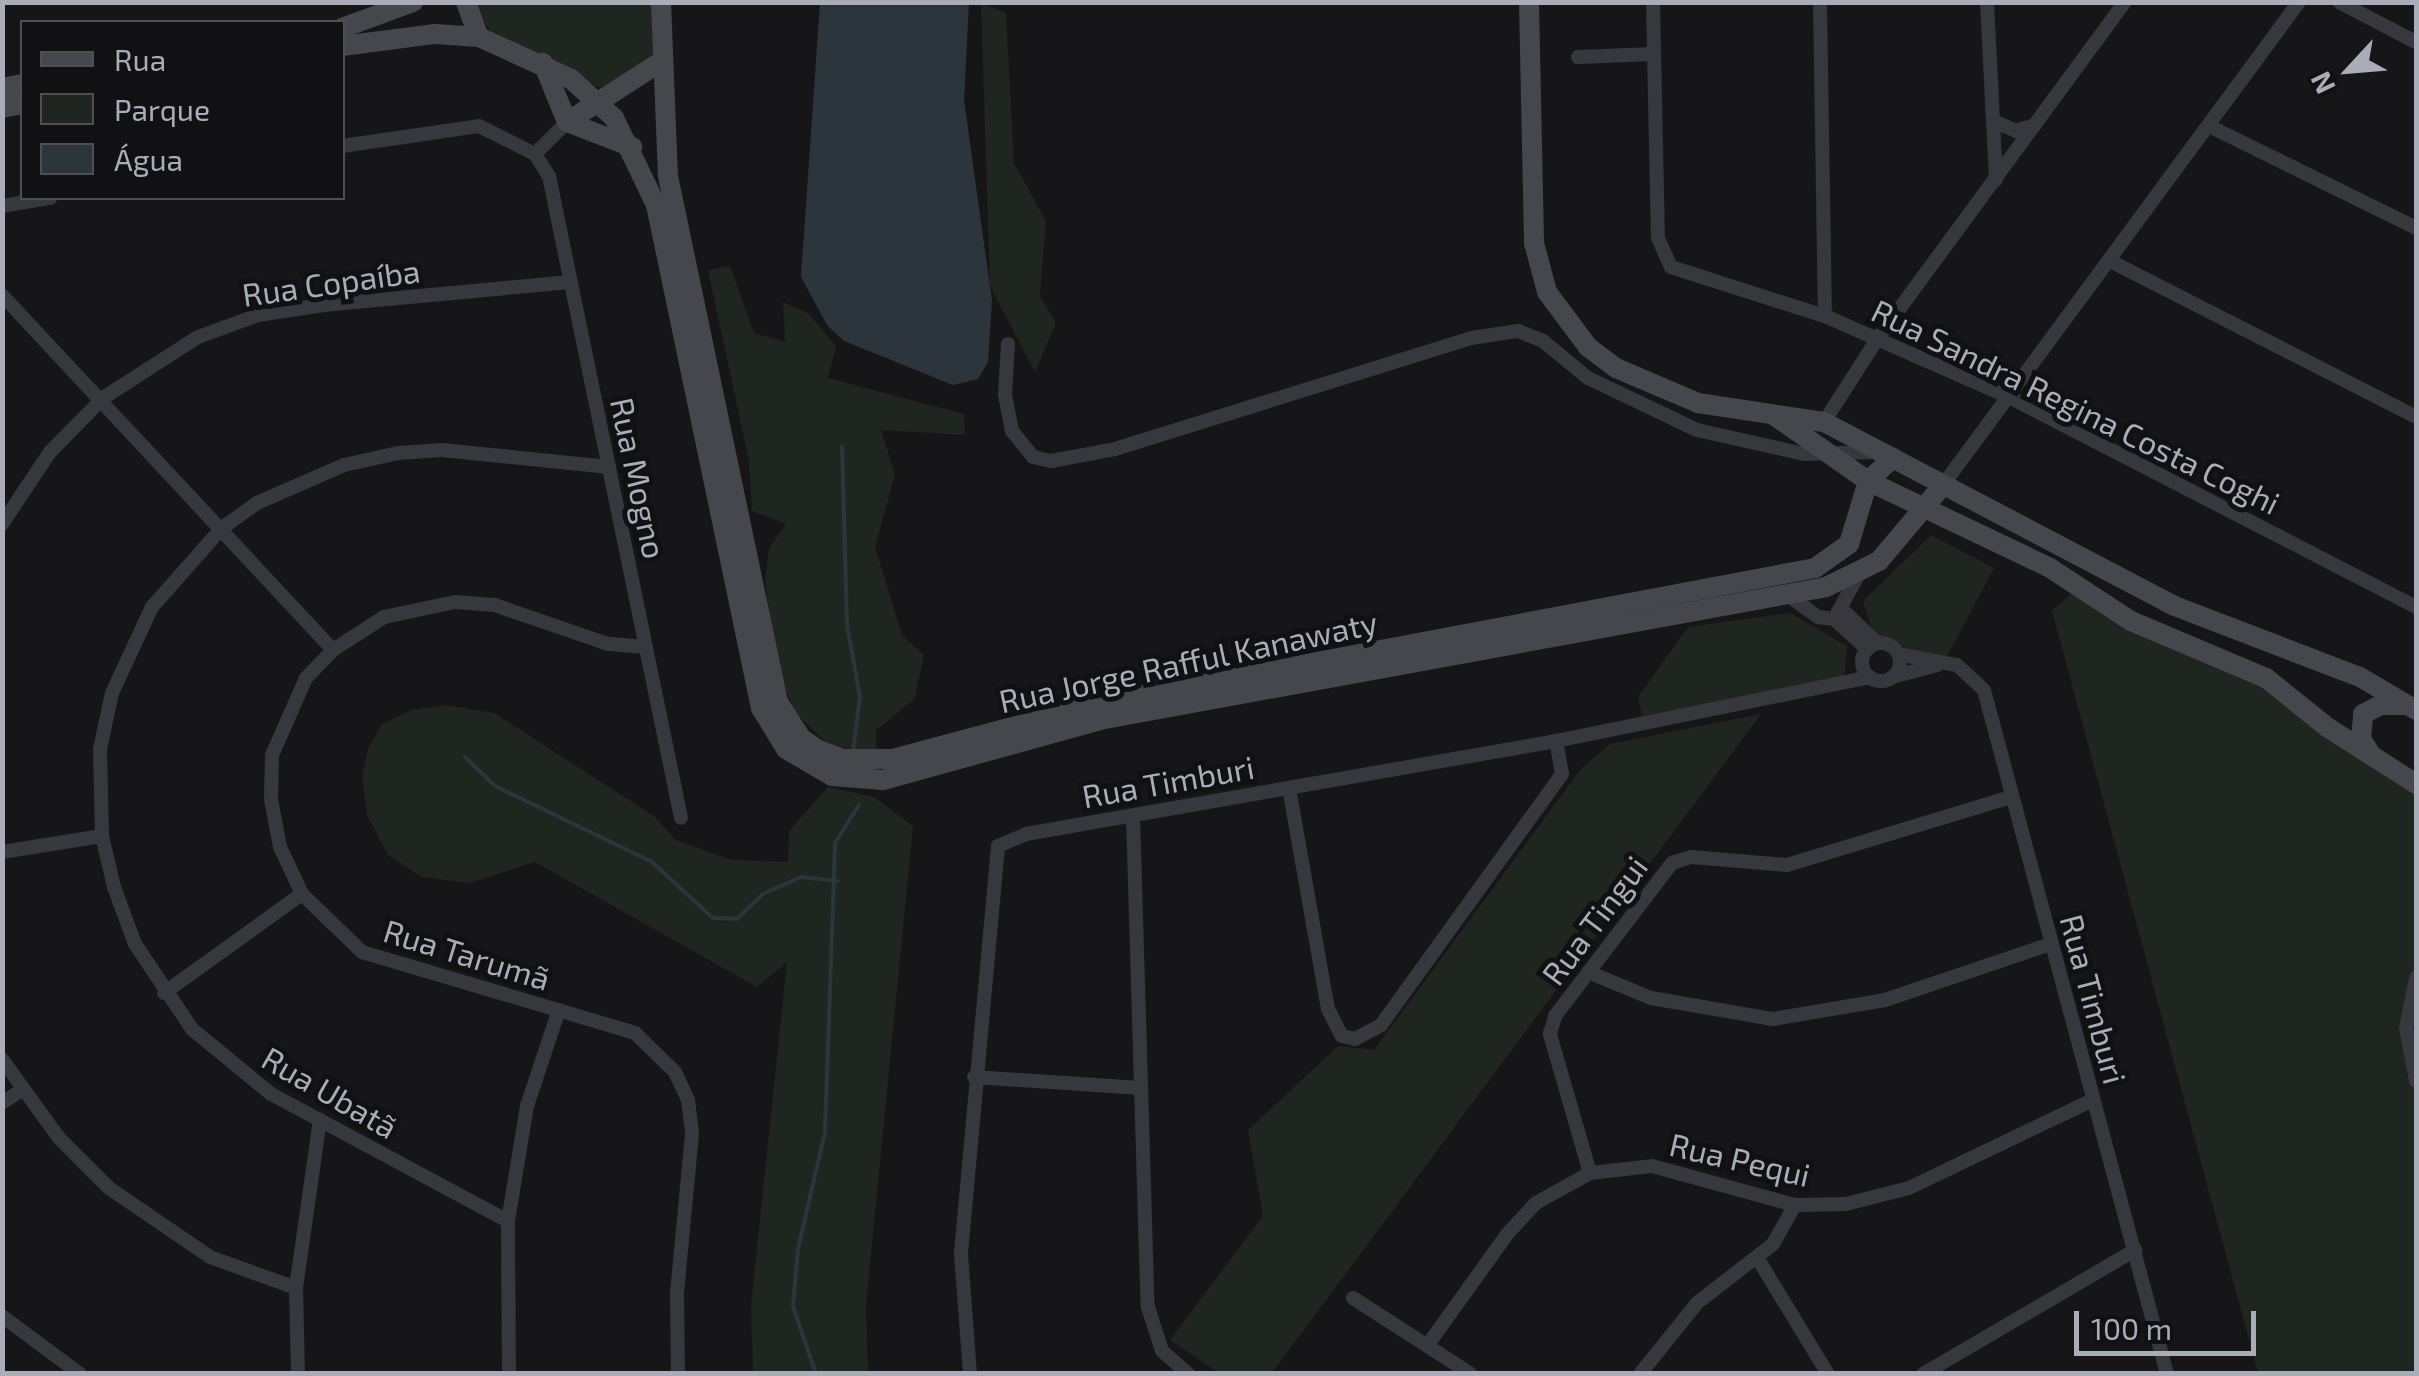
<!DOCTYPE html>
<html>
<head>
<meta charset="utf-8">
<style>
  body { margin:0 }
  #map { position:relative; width:2419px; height:1376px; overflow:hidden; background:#161618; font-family:"Exo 2",sans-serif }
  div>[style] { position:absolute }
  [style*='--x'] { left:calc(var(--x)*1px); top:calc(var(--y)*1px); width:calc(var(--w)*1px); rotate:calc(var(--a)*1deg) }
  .green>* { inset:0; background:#1e261f }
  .water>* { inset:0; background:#2c353c }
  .stream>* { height:4px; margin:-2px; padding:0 2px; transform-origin:2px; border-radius:2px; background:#2c353c }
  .street>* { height:14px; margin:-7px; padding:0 7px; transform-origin:7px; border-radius:7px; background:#37383d }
  .street>.ring { margin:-7px; padding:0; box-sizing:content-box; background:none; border:14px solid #37383d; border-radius:50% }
  .secondary>* { height:20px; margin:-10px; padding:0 10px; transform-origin:10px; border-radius:10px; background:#45474d }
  span { translate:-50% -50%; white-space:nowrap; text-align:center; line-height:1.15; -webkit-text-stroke:10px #111113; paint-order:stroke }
  .street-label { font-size:32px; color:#a8adb8 }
  .frame { position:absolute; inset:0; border:5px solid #a8adb8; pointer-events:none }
  .legend { position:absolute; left:20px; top:20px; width:325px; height:180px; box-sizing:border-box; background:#111113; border:2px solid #4d4f55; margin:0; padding:12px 18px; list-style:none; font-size:30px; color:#a8adb8 }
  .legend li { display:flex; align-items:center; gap:20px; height:50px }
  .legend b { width:50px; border:2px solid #4d4f55 }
  .north { position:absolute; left:2299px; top:20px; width:100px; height:100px; -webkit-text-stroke:8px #111113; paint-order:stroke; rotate:244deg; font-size:28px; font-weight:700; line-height:40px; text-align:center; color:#a8adb8 }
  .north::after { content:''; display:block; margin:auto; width:35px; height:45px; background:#a8adb8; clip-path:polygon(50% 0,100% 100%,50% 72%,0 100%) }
  .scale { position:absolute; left:2074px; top:1311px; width:182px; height:45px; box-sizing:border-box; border:5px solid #a8adb8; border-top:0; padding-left:12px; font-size:30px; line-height:35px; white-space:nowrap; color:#a8adb8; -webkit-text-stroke:8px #111113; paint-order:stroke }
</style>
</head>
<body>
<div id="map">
  <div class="green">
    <i style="clip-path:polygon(473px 3px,654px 3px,656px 50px,645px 72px,600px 88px,491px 33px)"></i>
    <i style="clip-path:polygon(981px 3px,1006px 13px,1014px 163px,1046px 221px,1040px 296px,1056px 323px,1035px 372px,990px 286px)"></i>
    <i style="clip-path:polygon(730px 266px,754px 333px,785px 342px,783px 302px,808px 313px,836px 346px,828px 378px,964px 414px,965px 435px,881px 430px,895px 474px,875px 547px,902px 635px,924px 655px,914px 700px,876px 730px,876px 754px,828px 745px,796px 713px,776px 669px,765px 580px,769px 549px,786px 524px,752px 511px,749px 461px,708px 270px)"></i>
    <i style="clip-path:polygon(1931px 535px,1994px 568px,1943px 664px,1873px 633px,1863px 601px)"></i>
    <i style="clip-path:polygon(2079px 586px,2287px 692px,2416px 773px,2416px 1373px,2258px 1373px,2052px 611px)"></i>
    <i style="clip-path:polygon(1790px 613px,1847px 646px,1844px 678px,1642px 716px,1638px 697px,1688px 627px)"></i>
    <i style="clip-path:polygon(446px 705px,494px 713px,654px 816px,676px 840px,732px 860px,788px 862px,789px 831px,828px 787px,874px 797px,913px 826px,866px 1305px,868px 1373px,753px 1372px,751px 1305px,787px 962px,757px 987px,535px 862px,469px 883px,422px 877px,388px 855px,367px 815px,362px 777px,368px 749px,382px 724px,411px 710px)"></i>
    <i style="clip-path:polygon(1761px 714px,1272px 1373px,1219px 1373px,1170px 1340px,1263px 1216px,1248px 1130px,1338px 1046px,1374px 1050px,1580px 770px,1610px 744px)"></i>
  </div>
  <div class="water">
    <i style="clip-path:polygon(820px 3px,969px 3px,964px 100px,992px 301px,988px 362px,978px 379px,953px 385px,844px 341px,827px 325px,801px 277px)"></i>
  </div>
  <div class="stream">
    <i style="--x:842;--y:446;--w:179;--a:88.4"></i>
    <i style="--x:847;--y:625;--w:73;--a:79.8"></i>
    <i style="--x:860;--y:697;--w:54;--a:97.4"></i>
    <i style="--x:465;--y:757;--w:42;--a:44"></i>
    <i style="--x:495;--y:786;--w:174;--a:25.8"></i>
    <i style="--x:652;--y:862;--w:83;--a:42.6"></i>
    <i style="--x:713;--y:918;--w:24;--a:2"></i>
    <i style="--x:737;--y:919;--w:36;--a:-44"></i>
    <i style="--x:763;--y:894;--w:42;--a:-24.1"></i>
    <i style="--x:801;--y:877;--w:37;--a:6"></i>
    <i style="--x:816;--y:1374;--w:72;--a:-108.7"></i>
    <i style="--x:793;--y:1306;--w:57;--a:-85"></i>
    <i style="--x:798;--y:1249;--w:120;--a:-77"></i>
    <i style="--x:825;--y:1132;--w:289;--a:-88"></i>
    <i style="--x:835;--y:843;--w:45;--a:-57.7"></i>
  </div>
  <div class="street">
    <i style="--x:1653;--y:2;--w:236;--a:88.8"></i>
    <i style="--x:1658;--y:238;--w:32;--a:66"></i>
    <i style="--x:1671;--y:267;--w:162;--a:17.7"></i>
    <i style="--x:1825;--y:316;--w:203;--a:23.8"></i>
    <i style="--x:2011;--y:398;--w:456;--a:27.3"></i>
    <i style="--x:1820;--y:2;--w:314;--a:89.1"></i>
    <i style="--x:1987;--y:2;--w:178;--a:87.1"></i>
    <i style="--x:2339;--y:2;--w:87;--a:27.5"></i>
    <i style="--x:1578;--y:57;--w:75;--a:-2.3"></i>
    <i style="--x:1993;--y:121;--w:25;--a:23"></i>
    <i style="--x:2016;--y:131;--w:20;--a:-18"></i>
    <i style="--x:2211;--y:127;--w:229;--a:26.2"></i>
    <i style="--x:342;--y:146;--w:138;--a:-8.3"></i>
    <i style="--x:479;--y:126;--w:63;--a:26.6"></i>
    <i style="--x:535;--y:154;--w:26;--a:58"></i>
    <i style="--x:549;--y:176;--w:655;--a:78.38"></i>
    <i style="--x:535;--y:154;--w:45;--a:-45"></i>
    <i style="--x:2;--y:206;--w:49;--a:-9.5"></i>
    <i style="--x:2112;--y:262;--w:341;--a:27"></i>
    <i style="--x:2;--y:295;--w:485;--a:47"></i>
    <i style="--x:1008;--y:344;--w:51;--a:93.4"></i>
    <i style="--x:1005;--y:395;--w:37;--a:79"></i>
    <i style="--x:1012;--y:431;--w:33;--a:51"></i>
    <i style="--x:1033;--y:457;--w:18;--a:13"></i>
    <i style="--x:1051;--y:461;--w:65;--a:-10.6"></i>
    <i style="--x:1115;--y:449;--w:373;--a:-17.3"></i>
    <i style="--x:1471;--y:338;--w:48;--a:-8.5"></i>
    <i style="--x:1518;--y:331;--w:27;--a:22"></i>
    <i style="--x:1543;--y:341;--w:58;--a:39.4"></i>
    <i style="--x:1588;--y:378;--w:121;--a:25.5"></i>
    <i style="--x:1697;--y:430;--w:110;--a:12.6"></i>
    <i style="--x:1804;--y:454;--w:74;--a:-1.5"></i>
    <i style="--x:1824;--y:422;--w:100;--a:-57.3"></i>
    <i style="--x:1878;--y:338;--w:417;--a:-53.7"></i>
    <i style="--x:1943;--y:485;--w:600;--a:-53.61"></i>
    <i style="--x:2;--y:524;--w:87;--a:-56.3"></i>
    <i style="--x:50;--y:452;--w:76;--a:-45.5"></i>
    <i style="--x:103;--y:398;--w:113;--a:-32.7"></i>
    <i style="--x:198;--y:337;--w:64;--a:-20.1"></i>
    <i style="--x:258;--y:315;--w:66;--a:-8.7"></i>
    <i style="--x:323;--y:305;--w:248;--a:-5.3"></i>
    <i style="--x:1789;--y:596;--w:36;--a:36"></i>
    <i style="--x:1818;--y:617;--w:16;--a:7"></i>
    <i style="--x:1834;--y:619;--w:51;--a:-60.9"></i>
    <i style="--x:1844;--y:611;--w:46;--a:44.1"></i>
    <i style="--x:1834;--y:619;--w:45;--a:42.3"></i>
    <i class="ring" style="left:1862px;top:643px;width:24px;height:24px"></i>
    <i style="--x:646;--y:647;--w:38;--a:-175"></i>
    <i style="--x:608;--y:644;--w:120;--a:-161"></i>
    <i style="--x:495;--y:605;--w:40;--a:-175.7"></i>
    <i style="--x:455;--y:602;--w:73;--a:168.1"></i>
    <i style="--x:384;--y:617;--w:61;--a:147.1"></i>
    <i style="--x:333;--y:650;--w:39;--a:134"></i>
    <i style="--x:306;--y:678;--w:84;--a:113.8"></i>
    <i style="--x:272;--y:755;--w:44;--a:91.3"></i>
    <i style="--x:271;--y:799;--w:49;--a:79.4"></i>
    <i style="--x:280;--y:847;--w:52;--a:64.9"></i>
    <i style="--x:302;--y:894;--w:83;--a:44"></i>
    <i style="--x:362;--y:952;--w:285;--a:16.5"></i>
    <i style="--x:635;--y:1033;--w:56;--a:44.3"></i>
    <i style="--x:675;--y:1072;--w:31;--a:65"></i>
    <i style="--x:688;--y:1100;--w:34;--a:83"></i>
    <i style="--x:692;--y:1134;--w:160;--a:95.4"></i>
    <i style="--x:677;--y:1293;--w:81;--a:89.3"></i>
    <i style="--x:1898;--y:654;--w:60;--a:10.6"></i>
    <i style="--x:1957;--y:665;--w:37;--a:43"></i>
    <i style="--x:1984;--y:690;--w:708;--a:75.02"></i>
    <i style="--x:1892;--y:677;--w:47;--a:-14.9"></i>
    <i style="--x:1289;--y:788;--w:224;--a:80"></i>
    <i style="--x:1328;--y:1009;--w:30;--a:63"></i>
    <i style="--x:1342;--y:1036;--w:13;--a:13"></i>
    <i style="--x:1355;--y:1039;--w:30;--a:-28"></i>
    <i style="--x:1381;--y:1025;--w:309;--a:-54.2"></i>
    <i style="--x:1562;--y:774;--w:34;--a:-100"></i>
    <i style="--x:1133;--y:816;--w:491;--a:88.3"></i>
    <i style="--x:1148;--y:1307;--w:46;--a:72.3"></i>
    <i style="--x:1162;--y:1351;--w:35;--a:41"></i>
    <i style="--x:2;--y:852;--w:101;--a:-9.1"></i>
    <i style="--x:1588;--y:972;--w:68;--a:22.4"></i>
    <i style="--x:1651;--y:998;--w:124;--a:9.8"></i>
    <i style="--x:1773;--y:1019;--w:114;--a:-9.6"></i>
    <i style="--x:1885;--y:1000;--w:174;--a:-18.7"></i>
    <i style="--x:2416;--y:978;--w:51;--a:101.3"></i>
    <i style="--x:2406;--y:1028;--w:54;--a:79.3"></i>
    <i style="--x:164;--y:993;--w:170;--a:-35.7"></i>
    <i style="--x:2;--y:1059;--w:97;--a:54.2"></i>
    <i style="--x:59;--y:1138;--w:71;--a:45"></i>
    <i style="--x:109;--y:1188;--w:122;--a:34.3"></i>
    <i style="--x:210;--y:1257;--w:91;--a:19.8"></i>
    <i style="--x:974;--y:1077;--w:167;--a:3.8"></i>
    <i style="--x:2;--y:1103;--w:24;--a:-33"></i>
    <i style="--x:1590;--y:1173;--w:145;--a:-106.1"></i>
    <i style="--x:1550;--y:1034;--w:19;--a:-74"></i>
    <i style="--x:1555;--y:1016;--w:193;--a:-52.6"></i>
    <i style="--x:1672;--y:863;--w:20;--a:-18"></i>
    <i style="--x:1691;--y:857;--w:96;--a:4.8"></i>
    <i style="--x:1787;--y:865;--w:234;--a:-16.9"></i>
    <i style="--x:508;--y:1221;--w:269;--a:-151.8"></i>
    <i style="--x:271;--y:1094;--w:102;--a:-140.6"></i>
    <i style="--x:192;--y:1029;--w:102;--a:-123.8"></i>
    <i style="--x:135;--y:944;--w:61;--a:-110.2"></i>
    <i style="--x:114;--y:887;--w:52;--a:-103.2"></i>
    <i style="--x:102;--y:836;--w:87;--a:-91.3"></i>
    <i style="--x:100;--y:749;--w:57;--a:-77.9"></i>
    <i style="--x:112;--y:693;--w:95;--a:-65.1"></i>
    <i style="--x:152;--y:607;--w:106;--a:-48.5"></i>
    <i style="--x:222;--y:528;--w:43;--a:-35.5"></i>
    <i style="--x:257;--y:503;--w:95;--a:-23.6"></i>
    <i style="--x:344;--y:465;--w:55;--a:-12.5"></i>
    <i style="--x:398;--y:453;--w:44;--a:-3.9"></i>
    <i style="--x:442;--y:450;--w:168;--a:5.8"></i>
    <i style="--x:1758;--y:1259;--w:135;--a:58.7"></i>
    <i style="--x:1353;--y:1298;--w:140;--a:32.8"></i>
    <i style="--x:2;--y:1316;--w:97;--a:36.6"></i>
    <i style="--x:1429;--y:1343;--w:135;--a:-54.3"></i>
    <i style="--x:1508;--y:1233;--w:41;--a:-47"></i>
    <i style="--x:1536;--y:1203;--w:62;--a:-29.1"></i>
    <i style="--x:1590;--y:1173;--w:62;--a:-6.4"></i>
    <i style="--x:1652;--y:1166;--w:148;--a:15.3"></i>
    <i style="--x:1795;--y:1205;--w:51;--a:-1.1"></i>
    <i style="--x:1846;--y:1204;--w:65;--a:-14.3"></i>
    <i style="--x:1909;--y:1188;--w:204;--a:-25.6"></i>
    <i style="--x:298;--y:1374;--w:86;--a:-91.3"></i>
    <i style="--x:296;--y:1288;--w:170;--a:-81.9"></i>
    <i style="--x:509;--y:1374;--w:153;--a:-90.4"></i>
    <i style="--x:508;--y:1221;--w:117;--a:-80.6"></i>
    <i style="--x:527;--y:1106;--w:101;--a:-71.6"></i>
    <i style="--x:970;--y:1374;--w:121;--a:-94.3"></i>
    <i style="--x:961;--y:1253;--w:409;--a:-84.8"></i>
    <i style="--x:998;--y:846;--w:30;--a:-23"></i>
    <i style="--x:1026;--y:834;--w:538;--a:-9.95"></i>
    <i style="--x:1556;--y:741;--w:320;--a:-11.5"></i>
    <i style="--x:1640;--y:1374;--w:91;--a:-51.2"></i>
    <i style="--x:1697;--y:1303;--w:96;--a:-37.8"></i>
    <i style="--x:1773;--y:1244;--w:45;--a:-60.6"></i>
    <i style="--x:1923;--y:1374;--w:246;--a:-30.3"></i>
  </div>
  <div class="secondary">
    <i style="--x:466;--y:2;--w:37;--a:70"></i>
    <i style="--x:661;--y:2;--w:174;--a:87.7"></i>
    <i style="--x:668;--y:176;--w:537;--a:78.19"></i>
    <i style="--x:778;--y:702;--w:43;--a:57.4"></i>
    <i style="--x:801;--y:738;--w:21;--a:35"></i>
    <i style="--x:818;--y:750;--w:27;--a:20"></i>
    <i style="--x:843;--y:759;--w:50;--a:0"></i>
    <i style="--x:893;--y:759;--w:214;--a:-15.1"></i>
    <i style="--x:1100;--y:703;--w:728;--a:-10.69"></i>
    <i style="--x:1815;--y:568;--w:42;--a:-35.2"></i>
    <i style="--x:1849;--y:544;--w:66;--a:-73.2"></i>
    <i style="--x:1868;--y:481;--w:34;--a:-43"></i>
    <i style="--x:1529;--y:2;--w:241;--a:88.8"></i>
    <i style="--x:1534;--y:243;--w:51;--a:75.1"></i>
    <i style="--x:1547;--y:292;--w:69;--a:53.3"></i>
    <i style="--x:1588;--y:347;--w:35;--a:37"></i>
    <i style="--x:1616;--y:368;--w:89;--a:23.1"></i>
    <i style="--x:1698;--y:403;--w:127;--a:8.6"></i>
    <i style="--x:1824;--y:422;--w:393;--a:27.7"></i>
    <i style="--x:2172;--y:605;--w:201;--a:21"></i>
    <i style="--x:2360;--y:677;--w:65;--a:30.5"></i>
    <i style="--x:342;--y:28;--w:76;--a:-20.1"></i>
    <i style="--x:342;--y:46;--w:94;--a:-7.4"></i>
    <i style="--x:435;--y:34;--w:44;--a:3.9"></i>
    <i style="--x:479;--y:37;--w:101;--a:24.5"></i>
    <i style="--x:571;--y:79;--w:58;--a:42.2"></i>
    <i style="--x:614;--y:118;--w:97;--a:64.2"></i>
    <i style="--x:656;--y:205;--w:514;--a:78.21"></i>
    <i style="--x:761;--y:708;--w:48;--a:58.6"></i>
    <i style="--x:786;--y:749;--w:53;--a:30.4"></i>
    <i style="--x:832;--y:776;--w:51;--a:4.5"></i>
    <i style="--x:883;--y:780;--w:230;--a:-15.4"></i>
    <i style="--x:1105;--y:719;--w:733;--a:-10.37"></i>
    <i style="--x:1826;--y:587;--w:59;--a:-26.1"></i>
    <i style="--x:1879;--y:561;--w:99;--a:-49.9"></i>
    <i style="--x:543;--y:63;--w:64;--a:67.9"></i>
    <i style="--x:567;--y:122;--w:70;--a:21"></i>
    <i style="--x:2;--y:88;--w:20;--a:-11"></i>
    <i style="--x:2;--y:108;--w:20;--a:-11"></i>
    <i style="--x:567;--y:122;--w:113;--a:-32.7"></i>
    <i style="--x:1775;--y:416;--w:113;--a:35"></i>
    <i style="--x:1868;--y:481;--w:202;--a:25.5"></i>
    <i style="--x:2050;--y:568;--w:97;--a:33.2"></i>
    <i style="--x:2131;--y:621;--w:147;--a:22.9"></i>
    <i style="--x:2266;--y:678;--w:78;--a:38.8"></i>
    <i style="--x:2327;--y:727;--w:106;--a:32.6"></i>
    <i style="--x:2372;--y:756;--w:20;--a:-123"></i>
    <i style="--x:2361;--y:739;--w:25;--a:-85"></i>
    <i style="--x:2363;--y:714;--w:20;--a:-27"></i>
    <i style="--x:2381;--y:705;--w:25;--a:0"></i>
  </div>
  <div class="street-label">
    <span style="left:331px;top:282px;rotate:-8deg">Rua Copaíba</span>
    <span style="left:2076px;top:406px;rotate:26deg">Rua Sandra Regina Costa Coghi</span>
    <span style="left:639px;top:478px;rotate:78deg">Rua Mogno</span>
    <span style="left:1188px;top:661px;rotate:-12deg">Rua Jorge Rafful Kanawaty</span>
    <span style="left:1168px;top:781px;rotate:-10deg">Rua Timburi</span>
    <span style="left:1594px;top:920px;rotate:-53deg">Rua Tingui</span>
    <span style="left:467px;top:954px;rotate:17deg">Rua Tarumã</span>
    <span style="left:2094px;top:999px;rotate:75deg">Rua Timburi</span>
    <span style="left:330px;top:1092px;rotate:30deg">Rua Ubatã</span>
    <span style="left:1740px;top:1159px;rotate:13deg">Rua Pequi</span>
  </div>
  <div class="frame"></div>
  <ul class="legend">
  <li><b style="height:12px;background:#45474d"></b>Rua</li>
  <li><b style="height:28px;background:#1e261f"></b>Parque</li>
  <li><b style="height:28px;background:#2c353c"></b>Água</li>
  </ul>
  <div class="north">N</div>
  <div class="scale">100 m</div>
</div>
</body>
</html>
